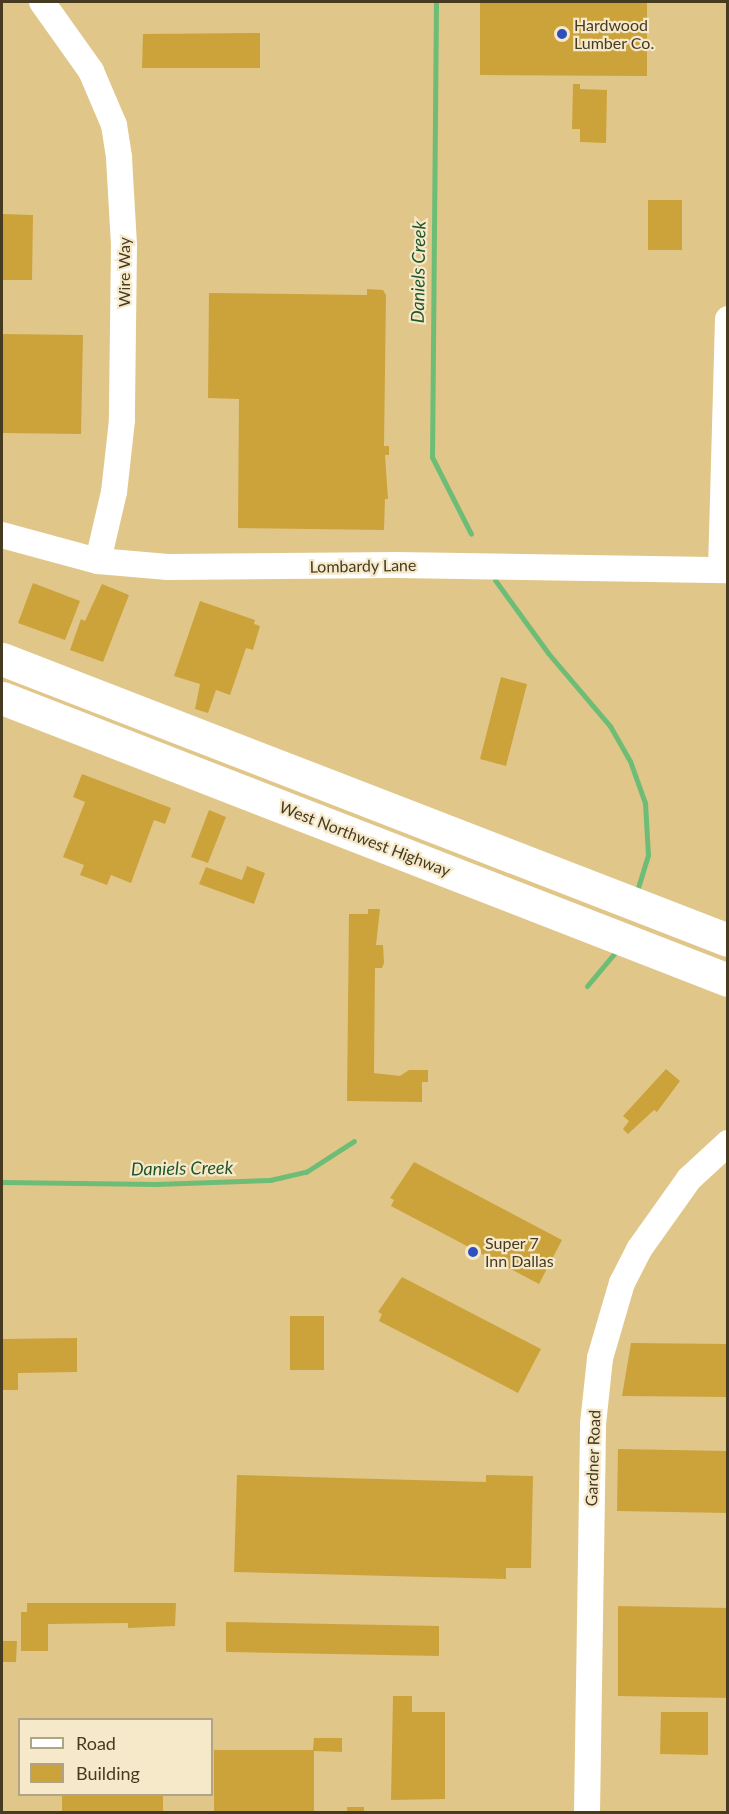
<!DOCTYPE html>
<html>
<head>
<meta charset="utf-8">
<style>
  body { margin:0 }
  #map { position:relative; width:729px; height:1814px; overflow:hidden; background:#e1c689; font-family:Lato,sans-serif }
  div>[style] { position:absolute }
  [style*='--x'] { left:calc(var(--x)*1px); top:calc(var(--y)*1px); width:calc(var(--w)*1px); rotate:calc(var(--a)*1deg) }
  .stream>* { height:5px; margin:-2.5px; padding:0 2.5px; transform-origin:2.5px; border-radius:2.5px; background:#6dbd77 }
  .building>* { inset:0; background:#cca33b }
  .minor>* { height:26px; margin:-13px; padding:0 13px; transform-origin:13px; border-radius:13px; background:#fff }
  .major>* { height:33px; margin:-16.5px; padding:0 16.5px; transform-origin:16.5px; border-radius:16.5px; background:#fff }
  .dots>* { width:16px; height:16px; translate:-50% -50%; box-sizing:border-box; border:3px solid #f6e9ca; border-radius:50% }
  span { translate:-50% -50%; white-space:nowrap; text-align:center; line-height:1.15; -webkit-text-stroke:4.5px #f6e9ca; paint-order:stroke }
  .poi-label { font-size:16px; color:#463b21 }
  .left { translate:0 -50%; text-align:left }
  .street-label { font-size:16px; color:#463b21 }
  .water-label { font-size:18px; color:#205729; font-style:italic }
  .frame { position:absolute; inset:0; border:3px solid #463b21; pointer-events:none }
  .legend { position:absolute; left:18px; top:1718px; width:195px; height:78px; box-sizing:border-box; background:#f6e9ca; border:2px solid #b0a386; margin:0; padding:8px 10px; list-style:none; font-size:18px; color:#463b21 }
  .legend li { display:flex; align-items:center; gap:12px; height:30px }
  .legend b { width:30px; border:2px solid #b0a386 }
</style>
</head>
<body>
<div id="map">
  <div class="stream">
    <i style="--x:436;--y:2;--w:455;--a:90.5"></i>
    <i style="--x:432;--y:457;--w:86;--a:63.1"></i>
    <i style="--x:495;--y:580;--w:90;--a:54"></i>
    <i style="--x:548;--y:653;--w:96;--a:49.7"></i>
    <i style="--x:610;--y:726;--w:40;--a:60.3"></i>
    <i style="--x:630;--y:761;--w:45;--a:70.3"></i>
    <i style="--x:645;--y:803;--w:52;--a:86.7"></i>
    <i style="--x:648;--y:855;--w:39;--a:107"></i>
    <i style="--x:587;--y:986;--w:48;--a:-50"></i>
    <i style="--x:2;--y:1182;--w:154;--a:0.7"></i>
    <i style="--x:156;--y:1184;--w:114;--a:-2"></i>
    <i style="--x:270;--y:1180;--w:37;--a:-13"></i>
    <i style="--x:306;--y:1172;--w:57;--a:-32.9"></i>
  </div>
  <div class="building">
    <i style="clip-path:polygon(480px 2px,647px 2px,647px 76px,480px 75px)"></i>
    <i style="clip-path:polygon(260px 33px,260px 68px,142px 68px,143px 34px)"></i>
    <i style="clip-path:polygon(573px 84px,580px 84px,580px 89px,607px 90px,606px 143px,580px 142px,580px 129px,572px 129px)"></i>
    <i style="clip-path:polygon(648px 200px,682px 200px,682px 250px,648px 250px)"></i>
    <i style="clip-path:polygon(2px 214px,33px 215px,32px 280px,2px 280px)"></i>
    <i style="clip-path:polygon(367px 289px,383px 290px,386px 295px,384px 446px,389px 446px,389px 455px,385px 455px,388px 499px,385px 499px,384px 530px,238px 528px,239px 399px,208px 398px,209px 293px,367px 295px)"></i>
    <i style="clip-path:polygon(2px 334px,83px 335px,81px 434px,2px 433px)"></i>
    <i style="clip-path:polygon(33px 583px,80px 601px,65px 640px,18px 623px)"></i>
    <i style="clip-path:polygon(102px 584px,129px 595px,103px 662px,70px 650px,81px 619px,85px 621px)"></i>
    <i style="clip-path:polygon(200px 601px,255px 620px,254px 624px,260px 626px,253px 650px,246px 648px,230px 695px,216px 690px,208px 713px,195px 709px,200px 684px,174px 676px)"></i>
    <i style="clip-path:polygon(501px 677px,527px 684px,506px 766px,480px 759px)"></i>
    <i style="clip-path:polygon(82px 774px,171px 808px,165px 824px,154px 820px,131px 883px,111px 875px,107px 885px,80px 875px,84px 865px,63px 857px,85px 802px,73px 797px)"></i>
    <i style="clip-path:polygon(209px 810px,226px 817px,208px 863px,191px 857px)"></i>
    <i style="clip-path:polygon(247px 866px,265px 873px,254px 904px,199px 884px,206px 867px,242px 880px)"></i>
    <i style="clip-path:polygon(368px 909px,380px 909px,376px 945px,383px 945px,384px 963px,382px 968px,375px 968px,374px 1073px,400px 1076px,409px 1070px,428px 1070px,428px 1082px,422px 1082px,422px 1102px,347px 1101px,349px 914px,368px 914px)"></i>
    <i style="clip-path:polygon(666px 1069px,680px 1081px,657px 1112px,654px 1110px,628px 1134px,623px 1129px,629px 1121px,623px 1116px)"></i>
    <i style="clip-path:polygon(414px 1162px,562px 1240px,539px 1284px,391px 1206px,394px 1200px,390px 1198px)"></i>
    <i style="clip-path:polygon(402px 1277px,541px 1349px,518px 1393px,379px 1321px,382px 1314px,378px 1312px)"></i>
    <i style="clip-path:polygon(290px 1316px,324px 1316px,324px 1370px,290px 1370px)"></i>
    <i style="clip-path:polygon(77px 1338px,77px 1372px,18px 1373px,18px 1390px,2px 1390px,2px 1339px)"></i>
    <i style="clip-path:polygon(631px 1343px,728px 1344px,728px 1397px,622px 1396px)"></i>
    <i style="clip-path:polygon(618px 1449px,728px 1451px,728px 1513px,617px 1511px)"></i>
    <i style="clip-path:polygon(237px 1475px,486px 1482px,486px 1475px,533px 1476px,531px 1568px,506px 1568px,506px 1579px,234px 1572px)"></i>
    <i style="clip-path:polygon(27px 1603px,176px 1603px,175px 1626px,128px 1628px,128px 1623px,48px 1624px,48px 1651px,21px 1651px,21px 1612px,27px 1612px)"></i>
    <i style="clip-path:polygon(618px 1606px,728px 1608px,728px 1698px,618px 1696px)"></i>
    <i style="clip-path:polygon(226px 1622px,439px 1626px,439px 1656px,226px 1652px)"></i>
    <i style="clip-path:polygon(2px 1641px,17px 1641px,16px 1662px,2px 1662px)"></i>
    <i style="clip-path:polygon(393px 1696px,412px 1696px,412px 1712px,445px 1712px,445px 1799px,391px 1800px)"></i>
    <i style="clip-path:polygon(661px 1712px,708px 1712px,708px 1755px,660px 1754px)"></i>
    <i style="clip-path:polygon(314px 1738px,342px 1738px,342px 1752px,314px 1751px,314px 1812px,214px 1812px,214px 1750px,313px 1750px)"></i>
    <i style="clip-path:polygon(62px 1794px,163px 1794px,163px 1812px,62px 1812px)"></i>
    <i style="clip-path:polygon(347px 1807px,364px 1807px,364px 1812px,347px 1812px)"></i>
  </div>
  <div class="minor">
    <i style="--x:42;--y:2;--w:85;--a:54.6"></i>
    <i style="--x:91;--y:71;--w:59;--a:66.9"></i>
    <i style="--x:114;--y:125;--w:33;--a:81"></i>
    <i style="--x:119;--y:158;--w:87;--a:86.7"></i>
    <i style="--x:124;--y:245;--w:175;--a:90.7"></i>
    <i style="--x:122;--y:420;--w:72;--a:96.3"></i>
    <i style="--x:114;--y:492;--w:71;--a:103.1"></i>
    <i style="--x:2;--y:535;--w:99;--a:15.2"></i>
    <i style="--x:98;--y:561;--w:70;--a:4.9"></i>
    <i style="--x:168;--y:567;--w:228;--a:-0.5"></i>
    <i style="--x:396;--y:565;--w:332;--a:0.9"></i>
    <i style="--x:721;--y:570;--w:251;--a:-88.4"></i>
    <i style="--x:587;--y:1812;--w:388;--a:-89.1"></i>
    <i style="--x:593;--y:1424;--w:66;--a:-83.9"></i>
    <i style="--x:600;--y:1358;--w:78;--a:-73.7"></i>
    <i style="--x:622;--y:1283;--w:39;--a:-63"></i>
    <i style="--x:640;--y:1248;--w:85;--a:-54.6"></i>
    <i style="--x:689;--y:1179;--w:53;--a:-42.7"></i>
  </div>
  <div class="major">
    <i style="--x:2;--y:659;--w:778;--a:21.16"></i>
    <i style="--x:2;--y:698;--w:779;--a:21.23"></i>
  </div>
  <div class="dots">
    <i style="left:562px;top:34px;background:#2e4fbf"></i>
    <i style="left:473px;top:1252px;background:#2e4fbf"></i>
  </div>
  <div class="poi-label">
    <span class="left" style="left:574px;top:34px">Hardwood<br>Lumber Co.</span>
    <span class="left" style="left:485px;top:1252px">Super 7<br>Inn Dallas</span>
  </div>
  <div class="street-label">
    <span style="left:124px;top:272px;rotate:-90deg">Wire Way</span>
    <span style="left:363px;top:566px;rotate:-1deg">Lombardy Lane</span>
    <span style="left:365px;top:839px;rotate:21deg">West Northwest Highway</span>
    <span style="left:593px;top:1458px;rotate:-88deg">Gardner Road</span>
  </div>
  <div class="water-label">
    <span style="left:418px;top:272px;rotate:-89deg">Daniels Creek</span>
    <span style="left:182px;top:1168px;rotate:-1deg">Daniels Creek</span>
  </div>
  <div class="frame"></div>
  <ul class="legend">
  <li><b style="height:8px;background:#fff"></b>Road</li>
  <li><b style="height:16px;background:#cca33b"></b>Building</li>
  </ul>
</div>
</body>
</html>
